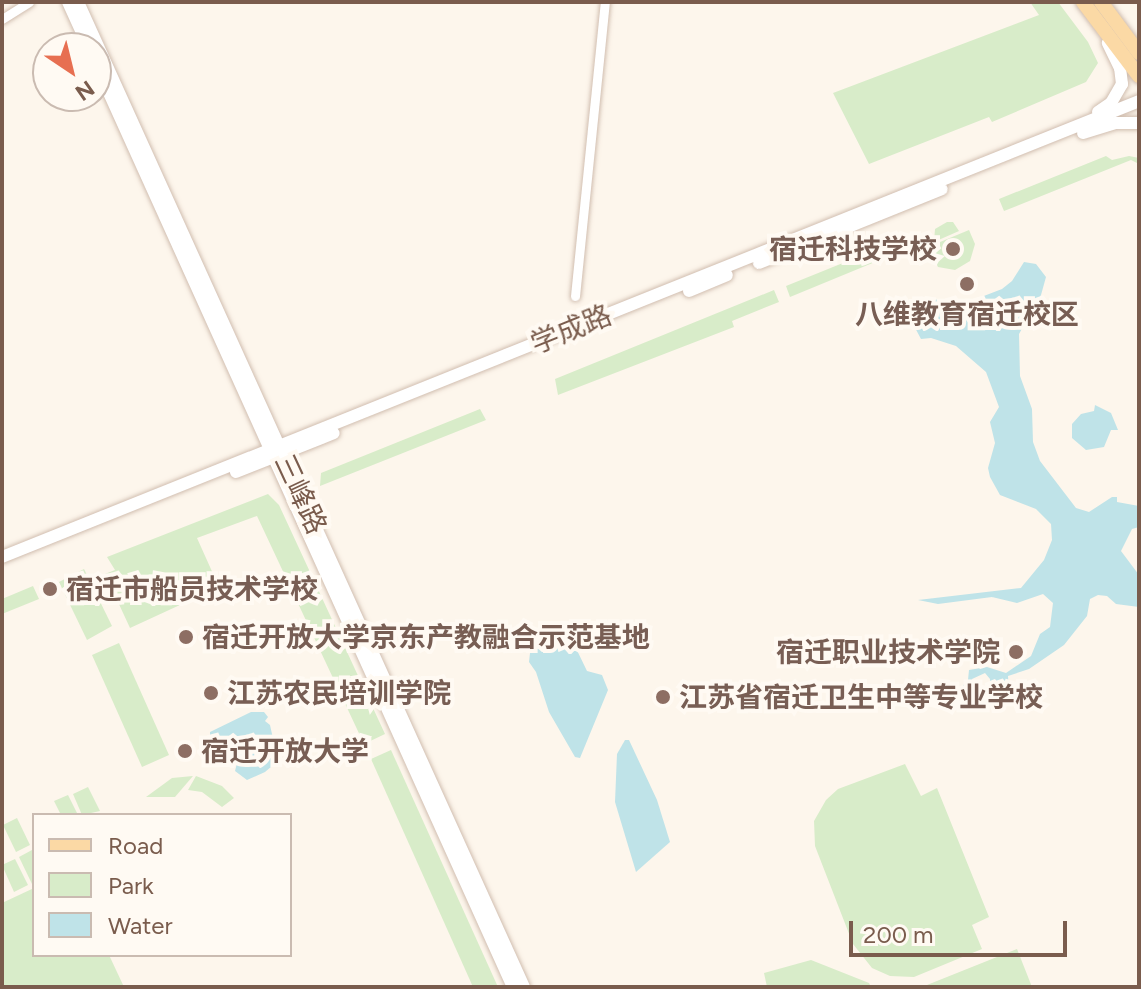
<!DOCTYPE html>
<html>
<head>
<meta charset="utf-8">
<style>
  body { margin:0 }
  #map { position:relative; width:1141px; height:989px; overflow:hidden; background:#fdf6ec; font-family:Figtree,"Noto Sans SC",sans-serif }
  div>[style] { position:absolute }
  [style*='--x'] { left:calc(var(--x)*1px); top:calc(var(--y)*1px); width:calc(var(--w)*1px); rotate:calc(var(--a)*1deg) }
  .green>* { inset:0; background:#d8ecc9 }
  .water>* { inset:0; background:#bfe3e8 }
  .roads { filter:drop-shadow(0 0 2px #d1beb0) drop-shadow(0 0 2px #d1beb0) }
  .street>* { height:9px; margin:-4.5px; padding:0 4.5px; transform-origin:4.5px; border-radius:4.5px; background:#fff }
  .secondary>* { height:12px; margin:-6px; padding:0 6px; transform-origin:6px; border-radius:6px; background:#fff }
  .primary>* { height:14px; margin:-7px; padding:0 7px; transform-origin:7px; border-radius:7px; background:#fbd9a5 }
  .dots>* { width:22px; height:22px; translate:-50% -50%; box-sizing:border-box; border:4px solid #fffaf3; border-radius:50% }
  span { translate:-50% -50%; white-space:nowrap; text-align:center; line-height:1.15; -webkit-text-stroke:8px #fffaf3; paint-order:stroke }
  .education-label { font-size:28px; color:#785e54; font-weight:700 }
  .right { translate:-100% -50%; text-align:right }
  .left { translate:0 -50%; text-align:left }
  .street-label { font-size:28px; color:#7a5c4d }
  .frame { position:absolute; inset:0; border:4px solid #7a5c4d; pointer-events:none }
  .legend { position:absolute; left:32px; top:813px; width:260px; height:144px; box-sizing:border-box; background:#fffaf3; border:2px solid #cabbb1; margin:0; padding:10px 14px; list-style:none; font-size:24px; color:#7a5c4d }
  .legend li { display:flex; align-items:center; gap:16px; height:40px }
  .legend b { width:40px; border:2px solid #cabbb1 }
  .north { position:absolute; left:32px; top:32px; width:80px; height:80px; box-sizing:border-box; background:#fffaf3; border:2px solid #cabbb1; border-radius:50%; rotate:145deg; font-size:22px; font-weight:700; line-height:32px; text-align:center; color:#7a5c4d }
  .north::after { content:''; display:block; margin:auto; width:28px; height:36px; background:#e76f51; clip-path:polygon(50% 0,100% 100%,50% 72%,0 100%) }
  .scale { position:absolute; left:849px; top:921px; width:218px; height:36px; box-sizing:border-box; border:4px solid #7a5c4d; border-top:0; padding-left:10px; font-size:24px; line-height:28px; white-space:nowrap; color:#7a5c4d; -webkit-text-stroke:6px #fffaf3; paint-order:stroke }
</style>
</head>
<body>
<div id="map">
  <div class="green">
    <i style="clip-path:polygon(1030px 2px,1058px 2px,1088px 42px,1098px 63px,1086px 82px,992px 122px,989px 117px,869px 164px,833px 93px,1039px 15px)"></i>
    <i style="clip-path:polygon(1106px 156px,1112px 160px,1129px 156px,1139px 158px,1139px 164px,1131px 160px,1004px 211px,999px 199px)"></i>
    <i style="clip-path:polygon(947px 222px,953px 222px,959px 231px,934px 242px,935px 229px)"></i>
    <i style="clip-path:polygon(969px 230px,975px 244px,970px 261px,955px 270px,938px 267px,928px 247px)"></i>
    <i style="clip-path:polygon(885px 246px,892px 255px,790px 297px,786px 286px)"></i>
    <i style="clip-path:polygon(774px 290px,779px 302px,732px 321px,734px 327px,558px 395px,555px 379px)"></i>
    <i style="clip-path:polygon(480px 409px,486px 420px,320px 486px,321px 473px)"></i>
    <i style="clip-path:polygon(268px 494px,279px 505px,385px 734px,364px 744px,257px 516px,197px 538px,219px 587px,130px 628px,105px 574px,115px 570px,107px 557px)"></i>
    <i style="clip-path:polygon(84px 569px,112px 626px,87px 640px,59px 582px)"></i>
    <i style="clip-path:polygon(33px 586px,39px 599px,2px 614px,2px 599px)"></i>
    <i style="clip-path:polygon(119px 643px,169px 755px,142px 767px,92px 655px)"></i>
    <i style="clip-path:polygon(391px 750px,498px 987px,473px 987px,371px 759px)"></i>
    <i style="clip-path:polygon(905px 764px,921px 796px,937px 788px,989px 917px,972px 925px,982px 949px,914px 977px,890px 976px,872px 968px,853px 944px,815px 846px,814px 821px,826px 800px,838px 789px)"></i>
    <i style="clip-path:polygon(193px 776px,175px 797px,146px 797px,172px 778px)"></i>
    <i style="clip-path:polygon(196px 776px,222px 786px,234px 798px,222px 807px,202px 792px,188px 790px)"></i>
    <i style="clip-path:polygon(88px 787px,100px 811px,82px 815px,73px 794px)"></i>
    <i style="clip-path:polygon(68px 795px,78px 815px,61px 815px,54px 801px)"></i>
    <i style="clip-path:polygon(17px 818px,30px 845px,16px 852px,3px 825px)"></i>
    <i style="clip-path:polygon(32px 850px,34px 883px,32px 884px,19px 857px)"></i>
    <i style="clip-path:polygon(15px 859px,28px 885px,14px 892px,2px 865px)"></i>
    <i style="clip-path:polygon(34px 888px,34px 955px,109px 955px,124px 987px,2px 987px,2px 903px)"></i>
    <i style="clip-path:polygon(1017px 949px,1032px 987px,922px 987px)"></i>
    <i style="clip-path:polygon(811px 960px,869px 983px,871px 987px,767px 987px,764px 973px)"></i>
  </div>
  <div class="water">
    <i style="clip-path:polygon(evenodd,1024px 262px,1036px 264px,1046px 277px,1041px 295px,1019px 334px,1020px 376px,1032px 409px,1033px 442px,1040px 461px,1076px 508px,1089px 512px,1112px 497px,1117px 497px,1117px 502px,1139px 506px,1139px 527px,1132px 529px,1121px 551px,1139px 575px,1139px 607px,1116px 604px,1107px 596px,1098px 595px,1090px 599px,1087px 616px,1064px 645px,1029px 669px,1008px 676px,1009px 692px,1004px 696px,965px 698px,960px 689px,968px 680px,969px 670px,987px 667px,1006px 673px,1031px 656px,1040px 634px,1050px 627px,1053px 603px,1043px 594px,1017px 603px,992px 597px,938px 604px,918px 600px,1021px 588px,1044px 560px,1052px 540px,1051px 524px,1036px 509px,1000px 495px,990px 477px,988px 468px,995px 443px,990px 422px,999px 407px,986px 372px,956px 346px,931px 338px,921px 339px,913px 324px,933px 299px,963px 304px,1002px 289px,1012px 281px,1024px 262px,985px 673px,990px 679px,990px 689px,974px 691px,972px 679px,985px 673px)"></i>
    <i style="clip-path:polygon(1095px 405px,1111px 413px,1118px 430px,1111px 430px,1104px 447px,1086px 450px,1072px 438px,1072px 424px,1081px 414px,1094px 411px)"></i>
    <i style="clip-path:polygon(559px 637px,572px 640px,587px 671px,602px 675px,608px 690px,580px 758px,575px 757px,549px 712px,536px 672px,529px 662px,530px 653px)"></i>
    <i style="clip-path:polygon(251px 712px,264px 712px,268px 717px,265px 721px,270px 725px,278px 761px,265px 772px,247px 780px,235px 771px,239px 755px,233px 747px,213px 741px,210px 737px,210px 732px)"></i>
    <i style="clip-path:polygon(625px 740px,629px 740px,657px 800px,670px 842px,636px 872px,615px 802px,617px 754px)"></i>
  </div>
  <div class="roads">
    <div class="street">
      <i style="--x:2;--y:19;--w:32;--a:-32"></i>
      <i style="--x:575;--y:296;--w:296;--a:-84.2"></i>
    </div>
    <div class="secondary">
      <i style="--x:68;--y:2;--w:51;--a:65.5"></i>
      <i style="--x:78;--y:2;--w:1081;--a:65.64"></i>
      <i style="--x:96;--y:64;--w:1013;--a:65.69"></i>
      <i style="--x:1098;--y:112;--w:16;--a:-35"></i>
      <i style="--x:1111;--y:103;--w:22;--a:-60"></i>
      <i style="--x:1122;--y:84;--w:16;--a:-97"></i>
      <i style="--x:1120;--y:68;--w:28;--a:-116"></i>
      <i style="--x:1083;--y:133;--w:34;--a:-17"></i>
      <i style="--x:1116;--y:123;--w:23;--a:0"></i>
      <i style="--x:759;--y:263;--w:197;--a:-22"></i>
      <i style="--x:689;--y:291;--w:41;--a:-22.8"></i>
      <i style="--x:236;--y:472;--w:105;--a:-21.7"></i>
      <i style="--x:2;--y:557;--w:1225;--a:-21.85"></i>
    </div>
    <div class="primary">
      <i style="--x:1083;--y:2;--w:93;--a:52.9"></i>
      <i style="--x:1101;--y:2;--w:64;--a:53.3"></i>
    </div>
  </div>
  <div class="dots">
    <i style="left:953px;top:249px;background:#8d6e63"></i>
    <i style="left:967px;top:284px;background:#8d6e63"></i>
    <i style="left:50px;top:589px;background:#8d6e63"></i>
    <i style="left:186px;top:637px;background:#8d6e63"></i>
    <i style="left:1016px;top:652px;background:#8d6e63"></i>
    <i style="left:211px;top:693px;background:#8d6e63"></i>
    <i style="left:663px;top:697px;background:#8d6e63"></i>
    <i style="left:185px;top:751px;background:#8d6e63"></i>
  </div>
  <div class="education-label">
    <span class="right" style="left:937px;top:249px">宿迁科技学校</span>
    <span style="left:967px;top:314px">八维教育宿迁校区</span>
    <span class="left" style="left:66px;top:589px">宿迁市船员技术学校</span>
    <span class="left" style="left:202px;top:637px">宿迁开放大学京东产教融合示范基地</span>
    <span class="right" style="left:1000px;top:652px">宿迁职业技术学院</span>
    <span class="left" style="left:227px;top:693px">江苏农民培训学院</span>
    <span class="left" style="left:679px;top:697px">江苏省宿迁卫生中等专业学校</span>
    <span class="left" style="left:201px;top:751px">宿迁开放大学</span>
  </div>
  <div class="street-label">
    <span style="left:571px;top:329px;rotate:-22deg">学成路</span>
    <span style="left:301px;top:494px;rotate:65deg">三峰路</span>
  </div>
  <div class="frame"></div>
  <ul class="legend">
  <li><b style="height:10px;background:#fbd9a5"></b>Road</li>
  <li><b style="height:22px;background:#d8ecc9"></b>Park</li>
  <li><b style="height:22px;background:#bfe3e8"></b>Water</li>
  </ul>
  <div class="north">N</div>
  <div class="scale">200 m</div>
</div>
</body>
</html>
